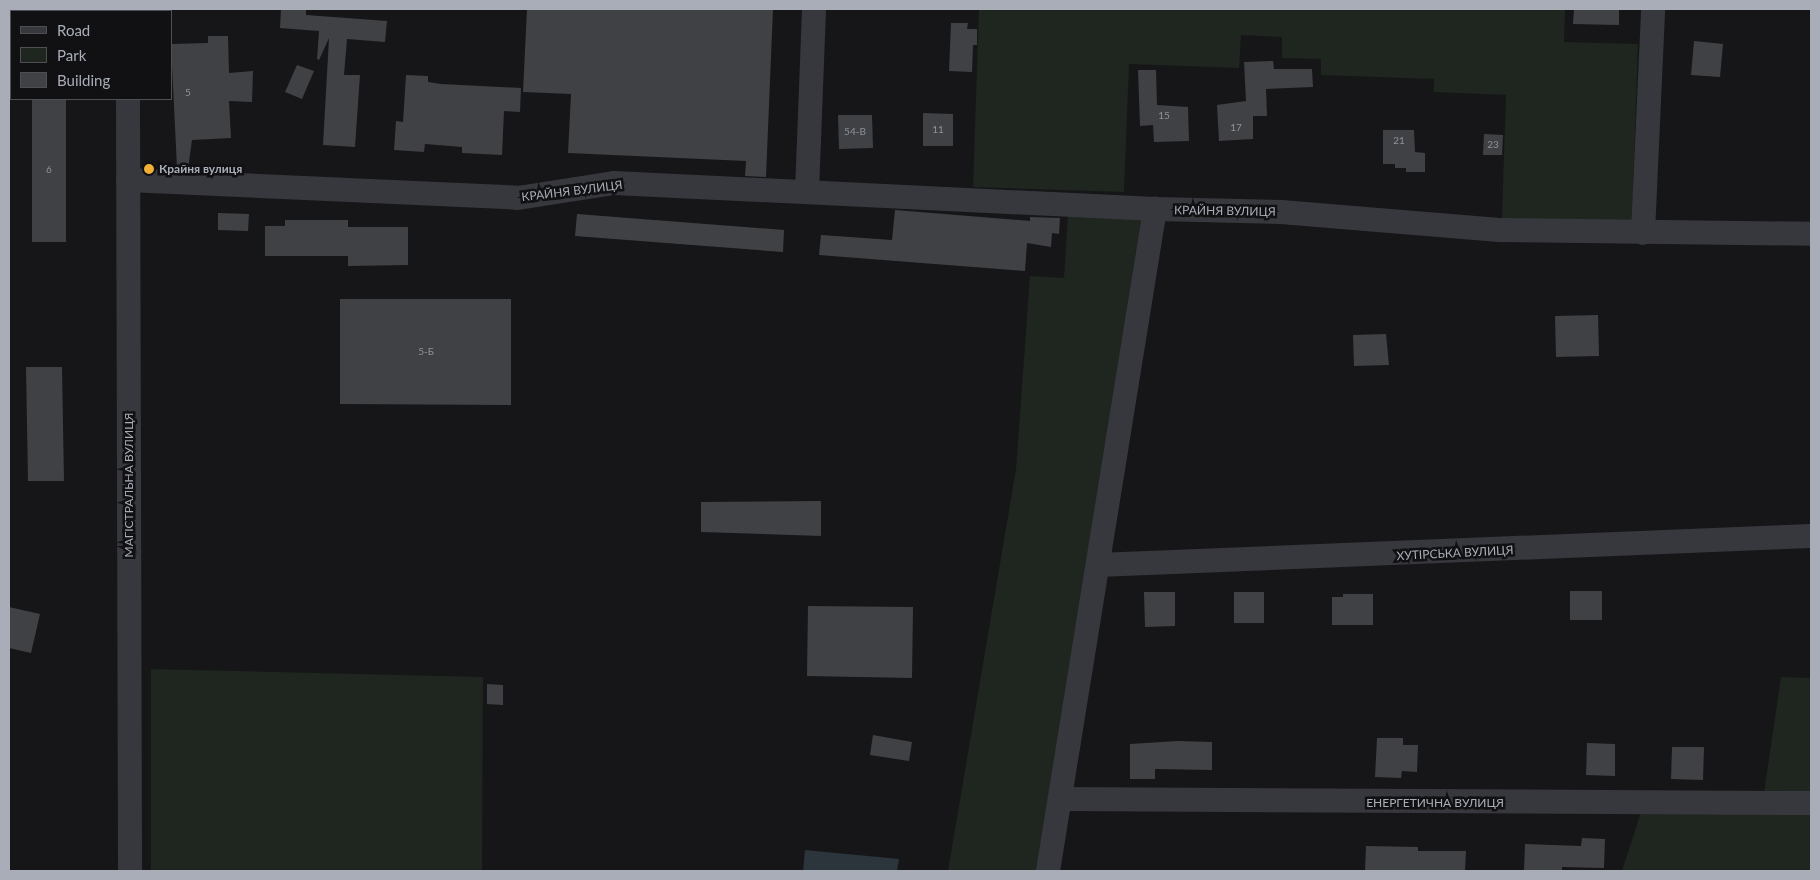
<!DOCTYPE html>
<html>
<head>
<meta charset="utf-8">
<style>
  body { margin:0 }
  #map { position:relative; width:1820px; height:880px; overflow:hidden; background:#161618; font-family:Lato,sans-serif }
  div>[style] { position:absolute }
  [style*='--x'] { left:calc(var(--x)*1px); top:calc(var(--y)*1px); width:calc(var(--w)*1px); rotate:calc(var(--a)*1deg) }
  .green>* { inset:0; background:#1e261f }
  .water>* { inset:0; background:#2c353c }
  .building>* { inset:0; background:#404145 }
  .minor>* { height:24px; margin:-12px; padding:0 12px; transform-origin:12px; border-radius:12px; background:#37383d }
  .dots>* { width:14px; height:14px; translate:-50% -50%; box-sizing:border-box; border:2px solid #111113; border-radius:50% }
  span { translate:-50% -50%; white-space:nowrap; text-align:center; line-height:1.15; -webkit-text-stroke:5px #111113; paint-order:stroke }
  .number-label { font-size:10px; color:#8e929b }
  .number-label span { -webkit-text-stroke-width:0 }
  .poi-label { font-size:12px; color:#a8adb8; font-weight:700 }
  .left { translate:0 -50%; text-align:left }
  .street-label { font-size:12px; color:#a8adb8 }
  .frame { position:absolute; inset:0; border:10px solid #a8adb8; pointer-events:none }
  .legend { position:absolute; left:10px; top:10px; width:162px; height:90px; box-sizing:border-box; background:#111113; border:1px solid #4d4f55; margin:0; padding:6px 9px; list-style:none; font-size:15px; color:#a8adb8 }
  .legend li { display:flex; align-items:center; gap:10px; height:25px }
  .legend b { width:25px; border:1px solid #4d4f55 }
</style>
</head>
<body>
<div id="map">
  <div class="green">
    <i style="clip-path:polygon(979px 9px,1565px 9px,1564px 42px,1638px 44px,1632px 222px,1502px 218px,1506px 95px,1434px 92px,1434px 79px,1321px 75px,1321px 59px,1282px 58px,1282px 37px,1241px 35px,1239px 68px,1129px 64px,1124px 192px,973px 187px)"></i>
    <i style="clip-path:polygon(1068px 216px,1141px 219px,1037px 871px,948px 871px,1016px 469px,1030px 276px,1064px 278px)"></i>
    <i style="clip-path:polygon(151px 669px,483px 677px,482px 871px,151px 871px)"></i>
    <i style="clip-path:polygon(1781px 677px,1811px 678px,1811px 795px,1764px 793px)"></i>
    <i style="clip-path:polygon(1641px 812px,1811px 812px,1811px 871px,1622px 871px)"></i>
  </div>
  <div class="water">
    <i style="clip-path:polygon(805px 850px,899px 859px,897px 871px,803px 871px)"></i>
  </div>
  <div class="building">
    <i style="clip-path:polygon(281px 9px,306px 9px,306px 15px,387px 21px,385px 42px,347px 39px,344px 75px,360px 75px,355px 147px,323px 145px,329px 38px,319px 60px,317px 59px,319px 31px,280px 28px)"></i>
    <i style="clip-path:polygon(527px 9px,773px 9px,766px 177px,745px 176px,746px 161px,568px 153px,571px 94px,523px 92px)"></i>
    <i style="clip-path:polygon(1574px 9px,1619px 9px,1619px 25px,1573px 24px)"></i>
    <i style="clip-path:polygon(951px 23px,968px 23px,967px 29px,977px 29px,977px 45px,973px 45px,972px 72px,949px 71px)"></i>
    <i style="clip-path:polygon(208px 36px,228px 36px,229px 73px,253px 71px,252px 102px,229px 101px,231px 138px,192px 140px,188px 169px,177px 168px,171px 44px,208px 43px)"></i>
    <i style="clip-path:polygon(1694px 41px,1723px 44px,1720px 77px,1691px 75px)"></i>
    <i style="clip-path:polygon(1273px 61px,1274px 69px,1312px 69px,1313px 87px,1266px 89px,1267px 116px,1253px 116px,1253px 139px,1219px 141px,1217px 105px,1246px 101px,1244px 62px)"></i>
    <i style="clip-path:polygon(297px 65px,314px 71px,302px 99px,285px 92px)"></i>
    <i style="clip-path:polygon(1138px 70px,1156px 70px,1157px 105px,1188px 107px,1189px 141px,1154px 142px,1153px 125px,1140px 126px)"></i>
    <i style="clip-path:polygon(406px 75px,428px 76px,428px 82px,441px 84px,521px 88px,520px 112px,504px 111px,502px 155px,462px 153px,462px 147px,425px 144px,424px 152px,394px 150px,396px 121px,403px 122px)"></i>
    <i style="clip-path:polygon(32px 99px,66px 99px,66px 242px,32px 242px)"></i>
    <i style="clip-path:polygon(923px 113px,953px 114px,953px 146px,923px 146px)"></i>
    <i style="clip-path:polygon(838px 115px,872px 115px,873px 148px,839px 149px)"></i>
    <i style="clip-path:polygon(1383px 130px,1414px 130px,1415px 152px,1425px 153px,1425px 172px,1406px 172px,1406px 168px,1395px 168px,1395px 164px,1383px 164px)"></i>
    <i style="clip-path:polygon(1484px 134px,1503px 135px,1502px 155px,1483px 155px)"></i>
    <i style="clip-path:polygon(895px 210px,1030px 221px,1030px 217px,1060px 218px,1059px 234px,1052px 233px,1051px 247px,1027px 243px,1025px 271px,819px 255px,821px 235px,892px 240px)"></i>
    <i style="clip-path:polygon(218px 213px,249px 214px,248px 231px,218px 230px)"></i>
    <i style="clip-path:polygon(577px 214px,784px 230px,783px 252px,575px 236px)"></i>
    <i style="clip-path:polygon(285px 220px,348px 220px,348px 227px,408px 227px,408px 265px,348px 266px,348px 256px,265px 256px,265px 226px,285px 226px)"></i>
    <i style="clip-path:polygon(340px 299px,511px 299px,511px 405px,340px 404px)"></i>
    <i style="clip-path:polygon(1598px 315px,1599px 356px,1556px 357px,1555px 316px)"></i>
    <i style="clip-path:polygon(1386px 334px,1389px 365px,1354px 366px,1353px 335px)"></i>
    <i style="clip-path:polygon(26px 367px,62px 367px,64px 481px,28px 481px)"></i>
    <i style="clip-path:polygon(821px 501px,821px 536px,701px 532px,701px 502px)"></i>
    <i style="clip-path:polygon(1570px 591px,1602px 591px,1602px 620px,1570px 620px)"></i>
    <i style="clip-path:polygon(1144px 592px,1175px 592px,1175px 626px,1145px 627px)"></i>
    <i style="clip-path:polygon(1234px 592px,1264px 592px,1264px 623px,1234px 623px)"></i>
    <i style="clip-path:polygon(1343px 594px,1373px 594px,1373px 625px,1332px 625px,1332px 597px,1343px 597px)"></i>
    <i style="clip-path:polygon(808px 606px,913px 607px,912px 678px,807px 676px)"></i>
    <i style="clip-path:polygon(9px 607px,40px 614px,31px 653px,9px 648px)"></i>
    <i style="clip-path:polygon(487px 684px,503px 685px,503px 705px,487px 704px)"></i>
    <i style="clip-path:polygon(873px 735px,912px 742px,909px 761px,870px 755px)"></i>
    <i style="clip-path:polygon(1377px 738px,1403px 738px,1403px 745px,1418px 745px,1417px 772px,1402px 771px,1401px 778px,1375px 777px)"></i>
    <i style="clip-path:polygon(1178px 741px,1212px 742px,1212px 770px,1155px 769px,1155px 779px,1130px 779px,1130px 744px)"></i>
    <i style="clip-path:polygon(1587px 743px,1615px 744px,1615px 776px,1586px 775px)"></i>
    <i style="clip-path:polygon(1672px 747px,1704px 747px,1703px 780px,1671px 779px)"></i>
    <i style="clip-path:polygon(1582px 838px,1605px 839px,1604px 868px,1562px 867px,1562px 871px,1524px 871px,1525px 844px,1581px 846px)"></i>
    <i style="clip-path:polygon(1366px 846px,1418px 847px,1418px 851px,1466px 851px,1465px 871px,1365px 871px)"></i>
  </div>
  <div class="minor">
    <i style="--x:128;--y:9;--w:2;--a:90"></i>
    <i style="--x:128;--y:99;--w:772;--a:89.85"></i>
    <i style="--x:128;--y:180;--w:390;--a:2.6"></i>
    <i style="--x:518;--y:198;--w:97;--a:-8.9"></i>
    <i style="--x:614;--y:183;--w:542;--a:2.75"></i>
    <i style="--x:1155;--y:209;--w:126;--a:1.4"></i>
    <i style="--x:1281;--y:212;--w:222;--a:4.7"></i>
    <i style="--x:1502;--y:230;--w:309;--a:0.7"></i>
    <i style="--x:807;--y:192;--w:183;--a:-87.8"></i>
    <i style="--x:1643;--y:233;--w:224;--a:-87.4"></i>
    <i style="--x:1098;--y:565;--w:714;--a:-2.33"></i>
    <i style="--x:1060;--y:799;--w:751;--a:0.31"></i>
    <i style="--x:1048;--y:871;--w:671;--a:-80.82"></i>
  </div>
  <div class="dots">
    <i style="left:149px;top:169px;background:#f2b134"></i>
  </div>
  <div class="number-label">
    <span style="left:188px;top:93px">5</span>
    <span style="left:1164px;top:116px">15</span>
    <span style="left:1236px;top:128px">17</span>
    <span style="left:938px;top:130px">11</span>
    <span style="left:855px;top:132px">54-В</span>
    <span style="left:1399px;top:141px">21</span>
    <span style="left:1493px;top:145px">23</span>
    <span style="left:49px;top:170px">6</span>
    <span style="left:426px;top:352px">5-Б</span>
  </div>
  <div class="poi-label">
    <span class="left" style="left:159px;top:169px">Крайня вулиця</span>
  </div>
  <div class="street-label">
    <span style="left:572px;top:191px;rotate:-7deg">КРАЙНЯ ВУЛИЦЯ</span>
    <span style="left:1225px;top:211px;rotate:1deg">КРАЙНЯ ВУЛИЦЯ</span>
    <span style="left:129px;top:485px;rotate:-90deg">МАГІСТРАЛЬНА ВУЛИЦЯ</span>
    <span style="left:1455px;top:553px;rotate:-3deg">ХУТІРСЬКА ВУЛИЦЯ</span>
    <span style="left:1435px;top:803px">ЕНЕРГЕТИЧНА ВУЛИЦЯ</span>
  </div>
  <div class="frame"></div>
  <ul class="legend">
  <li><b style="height:6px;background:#37383d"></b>Road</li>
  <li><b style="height:14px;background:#1e261f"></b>Park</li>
  <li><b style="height:14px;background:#404145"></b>Building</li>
  </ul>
</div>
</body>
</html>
